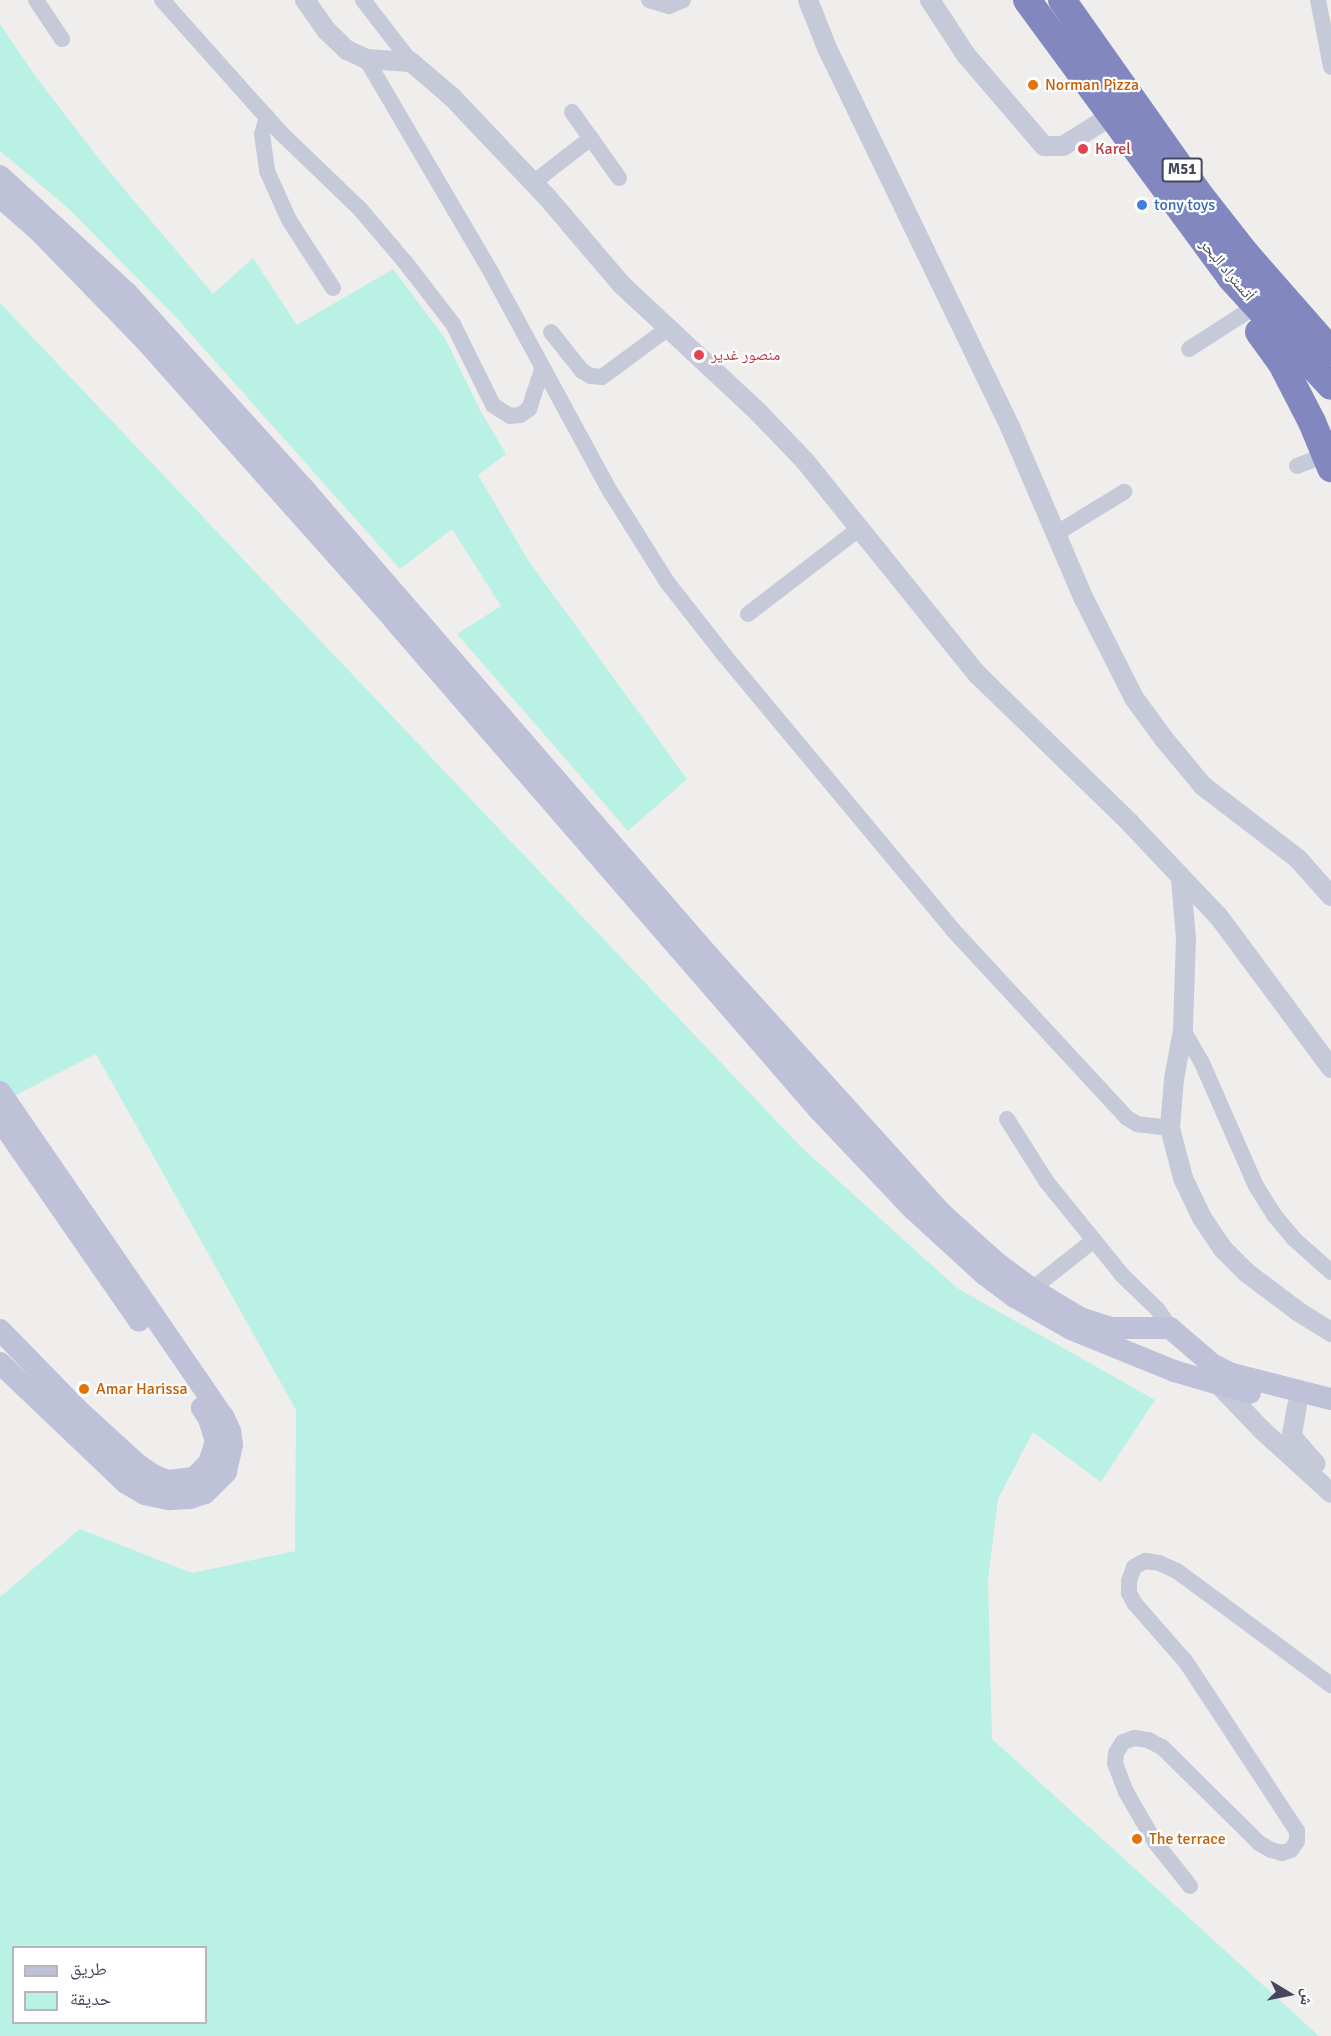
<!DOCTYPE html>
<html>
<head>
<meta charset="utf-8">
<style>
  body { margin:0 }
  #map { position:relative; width:1331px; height:2036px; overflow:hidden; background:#f0eeed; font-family:Signika,"Noto Naskh Arabic",sans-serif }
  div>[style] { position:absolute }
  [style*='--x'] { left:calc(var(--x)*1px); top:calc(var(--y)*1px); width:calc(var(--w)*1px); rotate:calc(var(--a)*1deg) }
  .green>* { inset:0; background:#b9f1e4 }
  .minor>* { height:16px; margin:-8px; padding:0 8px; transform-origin:8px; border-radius:8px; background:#c6c9d8 }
  .tertiary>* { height:20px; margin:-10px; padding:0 10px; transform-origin:10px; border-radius:10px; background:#c6c9d8 }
  .secondary>* { height:22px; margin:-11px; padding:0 11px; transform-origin:11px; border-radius:11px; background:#bfc1d8 }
  .motorway>* { height:28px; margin:-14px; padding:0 14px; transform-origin:14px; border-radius:14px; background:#8288bf }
  .dots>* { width:16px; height:16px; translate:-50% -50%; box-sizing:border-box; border:3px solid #fff; border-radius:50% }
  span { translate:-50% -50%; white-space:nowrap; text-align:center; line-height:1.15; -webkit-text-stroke:4.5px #fff; paint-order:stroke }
  .shield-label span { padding:2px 4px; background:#fff; border:2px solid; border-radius:4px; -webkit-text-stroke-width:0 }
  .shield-label { font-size:15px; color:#45485c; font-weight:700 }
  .food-label { font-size:16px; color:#c56008 }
  .left { translate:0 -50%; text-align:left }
  .health-label { font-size:16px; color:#be3a42 }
  .shop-label { font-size:16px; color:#366cbe }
  .street-label { font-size:16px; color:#45485c }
  .legend { position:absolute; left:12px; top:1946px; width:195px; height:78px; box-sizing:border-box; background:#fff; border:2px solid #b5b6be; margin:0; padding:8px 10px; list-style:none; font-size:18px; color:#45485c }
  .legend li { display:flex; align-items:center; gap:12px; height:30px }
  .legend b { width:30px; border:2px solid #b5b6be }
  .north { position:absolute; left:1259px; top:1964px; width:60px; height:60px; -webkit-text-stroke:4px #fff; paint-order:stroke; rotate:100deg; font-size:16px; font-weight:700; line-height:24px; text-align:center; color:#45485c }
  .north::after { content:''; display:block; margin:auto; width:21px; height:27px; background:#45485c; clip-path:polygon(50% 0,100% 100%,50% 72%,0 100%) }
</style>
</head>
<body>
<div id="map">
  <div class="green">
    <i style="clip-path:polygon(0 24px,36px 77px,103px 164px,213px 294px,253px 258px,297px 325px,393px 269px,445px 338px,480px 410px,506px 454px,478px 475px,528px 560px,687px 779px,628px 831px,457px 634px,501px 606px,452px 529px,400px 569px,174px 315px,67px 207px,0 151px)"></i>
    <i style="clip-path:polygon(evenodd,0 303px,800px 1146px,957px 1288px,1155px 1400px,1101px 1482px,1033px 1432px,998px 1499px,988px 1579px,992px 1739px,1319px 2036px,0 2036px,0 1597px,80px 1529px,192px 1573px,295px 1551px,296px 1410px,96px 1054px,0 1103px,0 303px,14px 1948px,206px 1948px,206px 2022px,14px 2022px,14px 1948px)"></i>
  </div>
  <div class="minor">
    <i style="--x:36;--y:0;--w:47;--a:56.3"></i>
    <i style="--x:162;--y:0;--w:178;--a:48.2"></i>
    <i style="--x:281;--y:133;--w:110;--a:43.9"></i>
    <i style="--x:360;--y:209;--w:70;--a:49.7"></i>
    <i style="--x:405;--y:262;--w:78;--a:52.3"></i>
    <i style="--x:453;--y:324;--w:90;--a:63.7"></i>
    <i style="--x:493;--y:405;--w:20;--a:33"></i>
    <i style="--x:510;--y:416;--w:10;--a:-6"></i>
    <i style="--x:520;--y:415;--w:11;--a:-34"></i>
    <i style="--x:529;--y:409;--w:41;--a:-71.6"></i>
    <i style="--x:363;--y:0;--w:78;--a:52.3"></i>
    <i style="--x:649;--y:0;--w:21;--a:17"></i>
    <i style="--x:669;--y:6;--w:15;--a:-23"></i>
    <i style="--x:1318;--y:0;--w:68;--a:79"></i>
    <i style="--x:366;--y:59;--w:249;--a:59.6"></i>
    <i style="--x:492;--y:274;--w:247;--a:61.5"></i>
    <i style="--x:610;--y:491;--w:107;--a:57.9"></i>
    <i style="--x:667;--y:582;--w:94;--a:51.9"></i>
    <i style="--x:725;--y:656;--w:356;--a:50.2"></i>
    <i style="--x:953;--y:930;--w:256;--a:47.2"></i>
    <i style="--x:1127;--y:1118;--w:12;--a:31"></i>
    <i style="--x:1137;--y:1124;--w:33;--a:7"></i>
    <i style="--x:572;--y:112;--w:81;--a:54.5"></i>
    <i style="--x:267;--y:117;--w:18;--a:106"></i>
    <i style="--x:262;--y:134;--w:37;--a:82"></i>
    <i style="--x:267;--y:171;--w:54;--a:65.8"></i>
    <i style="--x:289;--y:220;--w:81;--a:57.1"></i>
    <i style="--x:534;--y:182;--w:72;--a:-37.7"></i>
    <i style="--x:551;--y:332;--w:50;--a:51.5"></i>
    <i style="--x:582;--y:371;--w:10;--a:29"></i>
    <i style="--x:591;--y:376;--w:11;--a:5"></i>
    <i style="--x:602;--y:377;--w:81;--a:-36.4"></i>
    <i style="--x:1189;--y:349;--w:67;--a:-32.7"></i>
    <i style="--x:1297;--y:466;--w:31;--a:-21"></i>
    <i style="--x:1057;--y:533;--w:79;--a:-31.5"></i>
    <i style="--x:748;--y:614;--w:141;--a:-37.5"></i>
    <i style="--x:1183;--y:1030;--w:38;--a:60"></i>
    <i style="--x:1202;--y:1063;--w:134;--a:66.3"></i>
    <i style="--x:1256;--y:1186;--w:34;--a:58"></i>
    <i style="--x:1274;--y:1215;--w:30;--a:50"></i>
    <i style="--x:1293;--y:1238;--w:51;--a:41.8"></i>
    <i style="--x:1007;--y:1119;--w:73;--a:57.8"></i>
    <i style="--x:1046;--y:1181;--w:121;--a:51"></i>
    <i style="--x:1122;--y:1275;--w:50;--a:44.2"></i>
    <i style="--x:1158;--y:1310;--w:22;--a:56"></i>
    <i style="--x:1032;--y:1289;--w:79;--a:-38.3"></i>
    <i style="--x:1190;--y:1886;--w:56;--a:-128.5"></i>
    <i style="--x:1155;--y:1842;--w:58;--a:-120.1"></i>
    <i style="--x:1126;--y:1792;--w:31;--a:-111"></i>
    <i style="--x:1115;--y:1763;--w:10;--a:-84"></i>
    <i style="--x:1116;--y:1753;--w:13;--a:-58"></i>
    <i style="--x:1123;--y:1742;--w:12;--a:-20"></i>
    <i style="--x:1134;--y:1738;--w:14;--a:8"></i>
    <i style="--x:1148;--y:1740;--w:16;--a:27"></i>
    <i style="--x:1162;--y:1747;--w:136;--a:44.7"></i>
    <i style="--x:1259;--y:1843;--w:14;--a:30"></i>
    <i style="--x:1271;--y:1850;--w:11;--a:15"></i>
    <i style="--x:1282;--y:1853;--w:9;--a:-18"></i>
    <i style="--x:1291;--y:1850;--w:11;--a:-56"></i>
    <i style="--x:1297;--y:1841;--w:10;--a:-90"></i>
    <i style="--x:1297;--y:1831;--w:202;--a:-123.3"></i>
    <i style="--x:1186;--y:1662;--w:77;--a:-131.3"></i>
    <i style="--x:1135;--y:1604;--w:13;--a:-119"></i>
    <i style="--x:1129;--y:1593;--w:12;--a:-90"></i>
    <i style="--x:1129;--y:1581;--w:15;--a:-70"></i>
    <i style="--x:1134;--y:1567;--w:13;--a:-29"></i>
    <i style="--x:1145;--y:1561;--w:14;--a:8"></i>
    <i style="--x:1159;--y:1563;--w:20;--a:24"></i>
    <i style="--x:1177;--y:1571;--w:192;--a:36.5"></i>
  </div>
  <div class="tertiary">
    <i style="--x:305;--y:0;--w:37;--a:55"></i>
    <i style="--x:326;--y:30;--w:29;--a:44"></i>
    <i style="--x:347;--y:50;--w:21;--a:25"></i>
    <i style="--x:366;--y:59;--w:45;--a:3.8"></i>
    <i style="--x:411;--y:62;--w:54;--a:40.5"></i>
    <i style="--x:452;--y:97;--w:138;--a:46.5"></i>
    <i style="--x:547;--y:197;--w:116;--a:49.6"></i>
    <i style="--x:622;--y:285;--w:186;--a:43"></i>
    <i style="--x:758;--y:412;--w:68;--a:46.2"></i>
    <i style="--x:805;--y:461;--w:274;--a:51.1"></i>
    <i style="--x:977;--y:674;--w:214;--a:44.2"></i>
    <i style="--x:1130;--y:823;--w:129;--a:46.6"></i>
    <i style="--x:1219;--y:917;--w:188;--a:53.4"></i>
    <i style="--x:808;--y:0;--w:52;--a:68.4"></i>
    <i style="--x:827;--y:48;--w:423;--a:64.2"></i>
    <i style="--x:1011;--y:429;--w:185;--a:66.8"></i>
    <i style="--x:1084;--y:599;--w:111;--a:63.2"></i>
    <i style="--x:1134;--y:698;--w:51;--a:53.8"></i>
    <i style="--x:1164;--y:739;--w:61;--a:50.3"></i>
    <i style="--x:1203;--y:786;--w:120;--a:37.5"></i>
    <i style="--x:1298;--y:859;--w:50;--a:48.3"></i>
    <i style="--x:930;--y:0;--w:66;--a:56.8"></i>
    <i style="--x:966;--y:55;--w:120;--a:49.4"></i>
    <i style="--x:1044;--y:146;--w:19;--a:0"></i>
    <i style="--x:1063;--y:146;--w:57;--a:-32"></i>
    <i style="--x:1181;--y:879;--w:59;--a:85.2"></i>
    <i style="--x:1186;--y:938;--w:92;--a:91.9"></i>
    <i style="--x:1183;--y:1030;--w:50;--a:100.4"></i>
    <i style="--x:1174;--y:1079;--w:49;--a:94.7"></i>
    <i style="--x:1170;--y:1128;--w:52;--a:75.4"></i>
    <i style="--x:1183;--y:1178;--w:44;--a:64.6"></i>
    <i style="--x:1202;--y:1218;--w:37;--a:56"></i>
    <i style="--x:1223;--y:1249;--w:34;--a:45"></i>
    <i style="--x:1247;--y:1273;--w:65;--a:36.9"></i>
    <i style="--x:1299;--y:1312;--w:38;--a:32"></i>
    <i style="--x:1219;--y:1385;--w:62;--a:46.3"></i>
    <i style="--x:1262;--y:1430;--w:93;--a:42.4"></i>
    <i style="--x:1297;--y:1406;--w:27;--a:100"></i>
    <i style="--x:1292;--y:1433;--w:6;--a:72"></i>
    <i style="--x:1294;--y:1439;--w:33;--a:49"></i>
  </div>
  <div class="secondary">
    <i style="--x:0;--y:176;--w:174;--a:42.7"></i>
    <i style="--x:128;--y:294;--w:263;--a:47.9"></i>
    <i style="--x:304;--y:489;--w:617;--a:49.08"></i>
    <i style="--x:708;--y:955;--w:345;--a:47.9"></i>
    <i style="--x:939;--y:1211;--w:78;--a:41.9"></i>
    <i style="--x:997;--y:1263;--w:44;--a:36.6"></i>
    <i style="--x:1032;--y:1289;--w:56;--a:31.1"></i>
    <i style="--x:1080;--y:1318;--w:32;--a:18"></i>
    <i style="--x:1110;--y:1328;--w:60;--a:0"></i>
    <i style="--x:1170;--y:1328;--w:55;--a:40.6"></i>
    <i style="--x:1212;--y:1364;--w:22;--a:27"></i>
    <i style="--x:1232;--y:1374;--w:102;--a:14.2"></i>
    <i style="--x:0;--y:197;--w:52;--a:41.1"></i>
    <i style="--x:39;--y:231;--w:151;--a:45.8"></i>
    <i style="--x:144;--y:339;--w:376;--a:48.3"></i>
    <i style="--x:394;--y:620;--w:649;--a:49.06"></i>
    <i style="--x:819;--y:1110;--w:137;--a:46.5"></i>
    <i style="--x:913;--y:1209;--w:96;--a:42.5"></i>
    <i style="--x:984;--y:1274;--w:39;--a:37"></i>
    <i style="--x:1015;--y:1297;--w:64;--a:29.7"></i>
    <i style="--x:1071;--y:1329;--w:111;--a:22.2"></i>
    <i style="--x:1174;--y:1371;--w:79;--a:16.1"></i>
    <i style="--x:0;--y:1092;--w:393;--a:55.5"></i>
    <i style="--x:223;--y:1416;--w:17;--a:65"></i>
    <i style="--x:230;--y:1431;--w:14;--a:82"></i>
    <i style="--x:232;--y:1445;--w:28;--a:103"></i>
    <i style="--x:226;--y:1472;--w:30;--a:135"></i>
    <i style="--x:205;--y:1493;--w:16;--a:162"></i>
    <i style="--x:190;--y:1498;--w:22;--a:177"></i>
    <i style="--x:168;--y:1499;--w:24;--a:-168"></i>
    <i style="--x:145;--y:1494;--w:22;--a:-150"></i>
    <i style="--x:126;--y:1483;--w:174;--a:-136.4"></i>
    <i style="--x:0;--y:1120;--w:244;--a:55.3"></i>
    <i style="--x:0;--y:1330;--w:110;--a:45.7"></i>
    <i style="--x:77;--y:1409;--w:81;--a:42.5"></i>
    <i style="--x:137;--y:1464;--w:22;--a:34"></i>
    <i style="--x:155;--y:1476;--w:14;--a:21"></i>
    <i style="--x:168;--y:1481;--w:26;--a:-7"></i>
    <i style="--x:194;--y:1478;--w:21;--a:-45"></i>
    <i style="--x:209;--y:1463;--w:23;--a:-72"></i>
    <i style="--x:216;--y:1441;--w:25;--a:-108"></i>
    <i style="--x:208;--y:1417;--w:11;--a:-124"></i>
  </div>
  <div class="motorway">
    <i style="--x:1027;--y:0;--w:345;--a:53.7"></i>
    <i style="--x:1231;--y:278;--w:147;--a:47.2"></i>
    <i style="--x:1062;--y:0;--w:236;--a:54.8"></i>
    <i style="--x:1198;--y:193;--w:78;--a:51.8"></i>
    <i style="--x:1246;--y:254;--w:129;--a:48.8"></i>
    <i style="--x:1259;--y:332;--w:37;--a:54"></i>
    <i style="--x:1281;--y:362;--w:68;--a:62.7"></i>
    <i style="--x:1312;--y:422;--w:50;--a:67.6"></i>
  </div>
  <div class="dots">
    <i style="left:1033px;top:85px;background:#e8710a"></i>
    <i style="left:1083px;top:149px;background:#e0444e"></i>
    <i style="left:1142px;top:205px;background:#3f7fe0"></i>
    <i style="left:699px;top:355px;background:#e0444e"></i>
    <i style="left:84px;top:1389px;background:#e8710a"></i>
    <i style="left:1137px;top:1839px;background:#e8710a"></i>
  </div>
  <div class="shield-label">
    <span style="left:1182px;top:170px">M51</span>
  </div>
  <div class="food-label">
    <span class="left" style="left:1045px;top:85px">Norman Pizza</span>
    <span class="left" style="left:96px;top:1389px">Amar Harissa</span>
    <span class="left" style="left:1149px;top:1839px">The terrace</span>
  </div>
  <div class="health-label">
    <span class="left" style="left:1095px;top:149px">Karel</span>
    <span class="left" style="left:711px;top:355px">منصور غدير</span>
  </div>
  <div class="shop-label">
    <span class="left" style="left:1154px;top:205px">tony toys</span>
  </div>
  <div class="street-label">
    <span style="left:1227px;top:270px;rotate:50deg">أتستراد البحر</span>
  </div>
  <ul class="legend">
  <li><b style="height:8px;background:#bfc1d8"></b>طريق</li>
  <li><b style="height:16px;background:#b9f1e4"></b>حديقة</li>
  </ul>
  <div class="north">ش</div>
</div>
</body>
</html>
